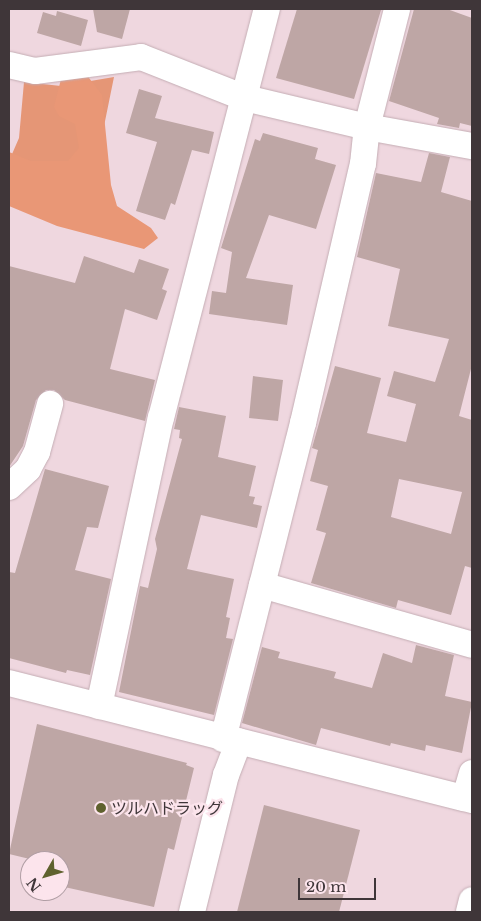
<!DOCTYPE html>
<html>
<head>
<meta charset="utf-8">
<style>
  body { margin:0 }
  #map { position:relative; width:481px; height:921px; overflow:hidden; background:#efd7df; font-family:"Libre Baskerville","Noto Sans JP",serif }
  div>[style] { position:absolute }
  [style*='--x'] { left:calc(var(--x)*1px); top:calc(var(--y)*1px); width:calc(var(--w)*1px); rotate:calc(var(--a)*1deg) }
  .green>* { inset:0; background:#e59676 }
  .forest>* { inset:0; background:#e99776 }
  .building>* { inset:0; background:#bea6a5 }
  .roads { filter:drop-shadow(0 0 1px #c4adb4) drop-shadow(0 0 1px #c4adb4) }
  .minor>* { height:26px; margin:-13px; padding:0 13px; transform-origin:13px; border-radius:13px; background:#fff }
  .dots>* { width:14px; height:14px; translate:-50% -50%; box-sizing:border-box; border:2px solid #fce4ec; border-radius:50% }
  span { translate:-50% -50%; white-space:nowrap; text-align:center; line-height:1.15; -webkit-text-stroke:4.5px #fce4ec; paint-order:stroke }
  .poi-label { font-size:16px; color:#3f3639 }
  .left { translate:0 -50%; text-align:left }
  .frame { position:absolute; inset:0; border:10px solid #3f3639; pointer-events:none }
  .north { position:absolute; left:20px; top:851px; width:50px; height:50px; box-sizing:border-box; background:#fce4ec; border:1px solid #b09ea4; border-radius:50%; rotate:232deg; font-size:14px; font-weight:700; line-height:20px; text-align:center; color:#3f3639 }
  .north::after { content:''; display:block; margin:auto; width:18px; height:22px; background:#5f612e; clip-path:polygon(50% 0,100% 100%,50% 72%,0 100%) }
  .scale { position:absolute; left:298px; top:878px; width:78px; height:22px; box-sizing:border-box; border:2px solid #3f3639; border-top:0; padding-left:6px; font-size:15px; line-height:18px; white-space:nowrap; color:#3f3639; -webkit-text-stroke:4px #fce4ec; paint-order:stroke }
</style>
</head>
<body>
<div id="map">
  <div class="green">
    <i style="clip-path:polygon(114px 77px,91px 190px,9px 161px,19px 138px,24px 82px,61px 86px)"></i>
  </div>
  <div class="forest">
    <i style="clip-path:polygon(86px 74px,102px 95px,111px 185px,117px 206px,151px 228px,158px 238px,144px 249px,57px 226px,9px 206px,9px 152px,31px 161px,68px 161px,79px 148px,75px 124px,59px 116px,54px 107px,61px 79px)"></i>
  </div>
  <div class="building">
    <i style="clip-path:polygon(93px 9px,130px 9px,122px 39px,97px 32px)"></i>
    <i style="clip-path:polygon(297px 9px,381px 10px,354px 99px,276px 78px)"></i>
    <i style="clip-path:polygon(414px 9px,447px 9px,472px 18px,472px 126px,460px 123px,459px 128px,437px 124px,439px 118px,389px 101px)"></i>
    <i style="clip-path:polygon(57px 11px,88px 20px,81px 46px,37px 33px,43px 12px,56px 16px)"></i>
    <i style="clip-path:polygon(139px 89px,162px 96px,155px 118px,214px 132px,209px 154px,192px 150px,175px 205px,171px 203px,165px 220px,136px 211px,157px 142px,126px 133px)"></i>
    <i style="clip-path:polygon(263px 133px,318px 148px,315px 159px,336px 165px,316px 229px,269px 215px,246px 278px,293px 285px,287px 325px,209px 314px,212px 291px,226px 293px,232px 252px,221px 248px,255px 139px,260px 141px)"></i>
    <i style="clip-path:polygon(evenodd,429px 153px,450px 157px,441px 192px,472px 201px,472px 365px,459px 416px,472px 420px,472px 568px,465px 566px,451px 615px,398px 600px,396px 608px,311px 583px,326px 533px,316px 530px,328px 486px,310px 481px,318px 450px,312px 448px,335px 366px,381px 378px,367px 433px,406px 442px,416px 404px,387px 396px,394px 371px,435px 382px,449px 339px,388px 326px,400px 269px,357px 257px,376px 173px,421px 182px,429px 153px,399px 479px,462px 492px,451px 534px,391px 517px,399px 479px)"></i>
    <i style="clip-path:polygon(84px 256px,134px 273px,139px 259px,169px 269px,162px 289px,167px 291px,157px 320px,125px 309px,110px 369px,155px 380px,145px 421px,65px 400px,54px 390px,46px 390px,36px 400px,23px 446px,9px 467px,9px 266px,75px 283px)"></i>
    <i style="clip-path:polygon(253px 376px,283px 380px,278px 421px,249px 418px)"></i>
    <i style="clip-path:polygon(179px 407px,226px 416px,218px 457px,256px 466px,249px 496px,255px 497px,253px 504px,262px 506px,257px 528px,201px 515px,187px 569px,234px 579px,226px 617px,230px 618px,226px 638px,233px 639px,214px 715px,119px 692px,140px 586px,148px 588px,157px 549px,155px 539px,182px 439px,179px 438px,180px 430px,174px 429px)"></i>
    <i style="clip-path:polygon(45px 469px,109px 486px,98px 528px,87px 527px,75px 570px,111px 579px,90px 675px,67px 670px,66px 673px,9px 658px,9px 572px,15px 573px)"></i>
    <i style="clip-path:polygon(416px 645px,454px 655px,445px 696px,472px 702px,462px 753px,426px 745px,425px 751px,391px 743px,390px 746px,321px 728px,316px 745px,242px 723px,262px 647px,280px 652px,278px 658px,336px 672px,334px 678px,372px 688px,383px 653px,412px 663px)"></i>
    <i style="clip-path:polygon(37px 724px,187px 763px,186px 765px,194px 768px,174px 850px,168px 848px,154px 907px,60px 886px,60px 861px,38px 861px,9px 854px)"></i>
    <i style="clip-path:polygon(264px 805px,360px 830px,339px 912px,237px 912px)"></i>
  </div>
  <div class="roads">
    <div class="minor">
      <i style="--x:9;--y:65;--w:27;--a:13"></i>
      <i style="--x:35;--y:71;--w:107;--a:-7.5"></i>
      <i style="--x:141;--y:57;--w:112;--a:21.5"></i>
      <i style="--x:245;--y:98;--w:125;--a:13.4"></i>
      <i style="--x:367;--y:127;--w:107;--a:10.3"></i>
      <i style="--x:9;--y:487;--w:26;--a:-43"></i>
      <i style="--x:28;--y:469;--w:19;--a:-62"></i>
      <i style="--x:37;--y:452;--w:50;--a:-74.8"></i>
      <i style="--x:262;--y:585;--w:218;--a:15.9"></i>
      <i style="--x:9;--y:683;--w:470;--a:14.2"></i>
      <i style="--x:99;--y:706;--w:295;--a:-77.9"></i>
      <i style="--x:161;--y:418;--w:423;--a:-75.5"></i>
      <i style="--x:223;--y:739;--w:326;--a:-75.8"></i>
      <i style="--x:303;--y:423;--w:266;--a:-77"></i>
      <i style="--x:363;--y:164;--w:37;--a:-84"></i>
      <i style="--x:367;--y:127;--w:122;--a:-75.7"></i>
      <i style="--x:472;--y:773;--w:26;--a:106"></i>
      <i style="--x:465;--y:798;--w:7;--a:16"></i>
      <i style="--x:192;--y:912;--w:141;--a:-76.1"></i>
      <i style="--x:226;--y:775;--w:36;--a:-69"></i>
      <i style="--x:469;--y:912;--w:12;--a:-76"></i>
    </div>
  </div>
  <div class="dots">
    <i style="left:101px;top:808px;background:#5f612e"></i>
  </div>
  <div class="poi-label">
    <span class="left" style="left:111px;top:808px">ツルハドラッグ</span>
  </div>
  <div class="frame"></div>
  <div class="north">N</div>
  <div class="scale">20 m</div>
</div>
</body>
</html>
